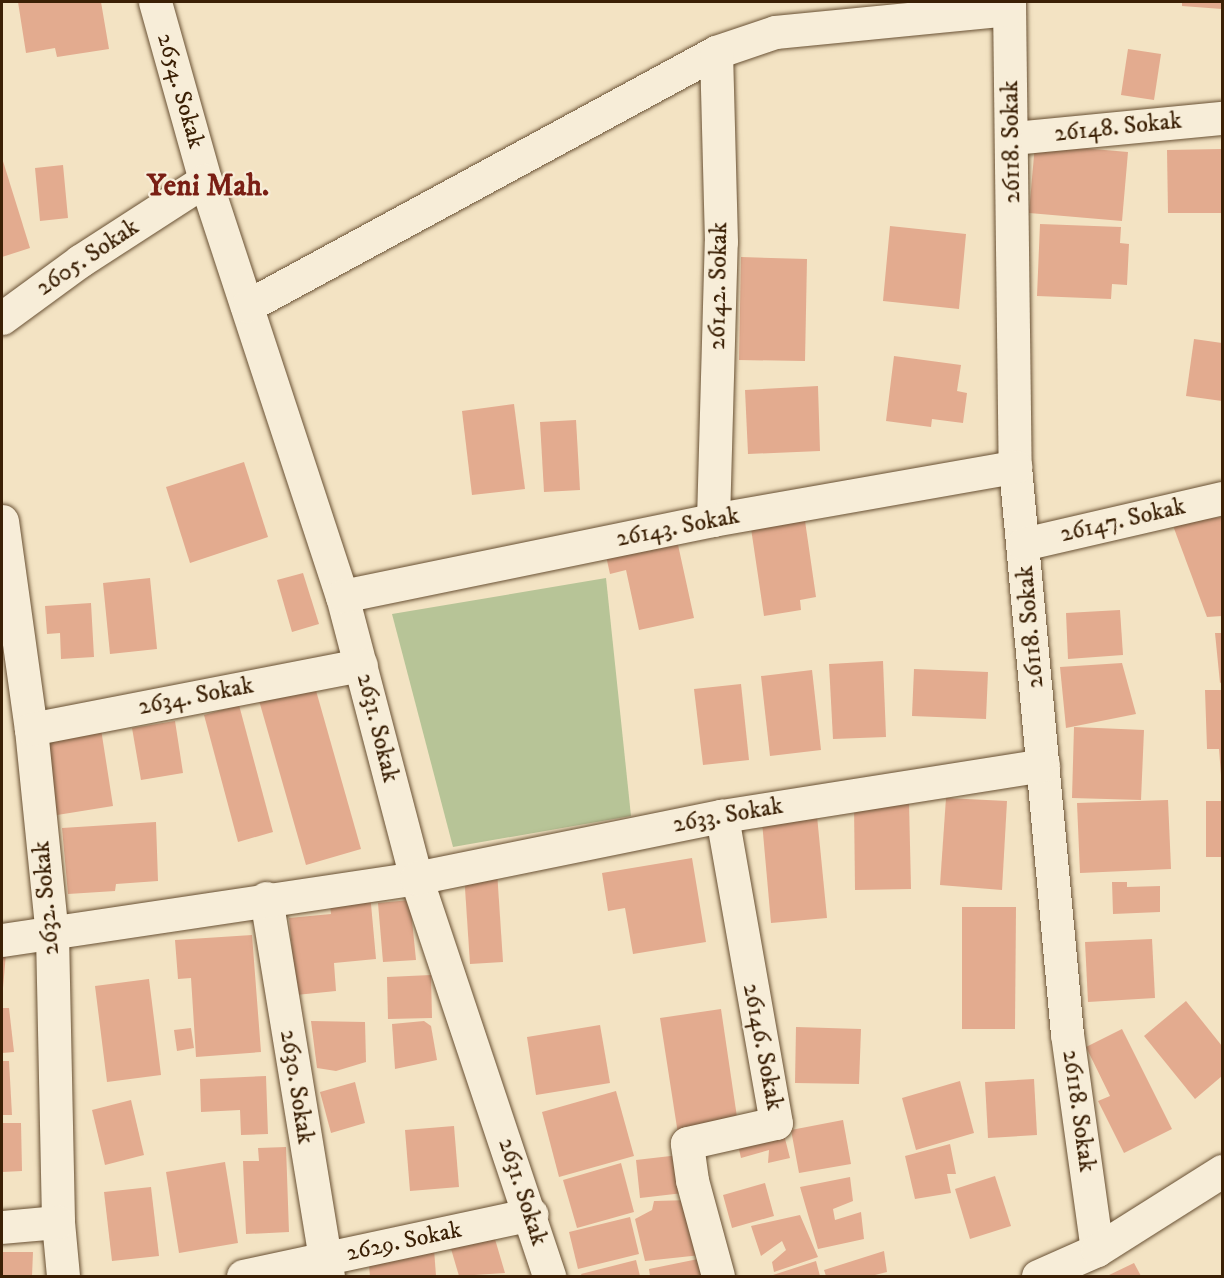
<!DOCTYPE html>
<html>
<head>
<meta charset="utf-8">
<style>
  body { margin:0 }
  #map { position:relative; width:1224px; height:1278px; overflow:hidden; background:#f3e3c3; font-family:"IM FELL DW Pica",serif }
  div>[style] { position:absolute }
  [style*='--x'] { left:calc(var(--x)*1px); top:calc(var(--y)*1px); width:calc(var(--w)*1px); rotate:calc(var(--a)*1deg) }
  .green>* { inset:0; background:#b7c497 }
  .building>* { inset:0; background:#e3ab8f }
  .roads { filter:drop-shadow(0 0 2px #695134) drop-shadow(0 0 2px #695134) }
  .street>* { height:33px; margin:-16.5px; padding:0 16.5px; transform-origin:16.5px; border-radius:16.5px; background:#f7edd8 }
  .secondary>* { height:33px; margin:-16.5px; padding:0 16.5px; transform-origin:16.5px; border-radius:16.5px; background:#f7edd8 }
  span { translate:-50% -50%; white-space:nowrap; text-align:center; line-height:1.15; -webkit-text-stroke:4.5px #f7edd8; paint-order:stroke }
  .street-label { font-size:24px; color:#3b2005 }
  .district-label { font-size:30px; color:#7a1f14; font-weight:700 }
  .frame { position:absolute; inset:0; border:3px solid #3b2005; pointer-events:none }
</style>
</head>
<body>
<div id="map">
  <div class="green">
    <i style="clip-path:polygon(606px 578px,631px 816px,453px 847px,392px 614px)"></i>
  </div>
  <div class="building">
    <i style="clip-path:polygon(18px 2px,101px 2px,109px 49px,57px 57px,55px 48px,26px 53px)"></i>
    <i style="clip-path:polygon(1182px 2px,1222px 2px,1222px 9px,1182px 6px)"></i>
    <i style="clip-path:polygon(1128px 49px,1161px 54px,1154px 100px,1121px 95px)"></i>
    <i style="clip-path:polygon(1035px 144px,1128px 152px,1122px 221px,1029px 213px)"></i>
    <i style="clip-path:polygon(1222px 149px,1222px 213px,1168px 213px,1167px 150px)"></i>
    <i style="clip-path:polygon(2px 158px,30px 248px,2px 257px)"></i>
    <i style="clip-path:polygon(63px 165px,68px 218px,40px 221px,35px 168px)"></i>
    <i style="clip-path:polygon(1040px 224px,1121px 227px,1120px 243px,1129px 244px,1127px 285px,1112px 284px,1111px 299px,1037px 296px)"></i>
    <i style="clip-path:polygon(890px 226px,966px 234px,959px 309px,883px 301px)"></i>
    <i style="clip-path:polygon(741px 257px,807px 259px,805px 361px,739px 360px)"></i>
    <i style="clip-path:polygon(1194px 339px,1222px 343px,1222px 401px,1186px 396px)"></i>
    <i style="clip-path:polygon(894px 356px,961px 365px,957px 391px,967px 393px,963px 423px,932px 419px,931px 427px,886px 421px)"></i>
    <i style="clip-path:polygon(818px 386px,820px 451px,748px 454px,745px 390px)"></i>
    <i style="clip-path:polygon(514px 404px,525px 489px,472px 495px,462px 411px)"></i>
    <i style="clip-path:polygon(576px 420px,580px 490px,544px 492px,540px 422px)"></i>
    <i style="clip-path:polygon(244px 462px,268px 537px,190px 563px,166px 487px)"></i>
    <i style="clip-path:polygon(803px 507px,816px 597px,800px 600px,801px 610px,764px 616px,749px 515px)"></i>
    <i style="clip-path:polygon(1222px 517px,1222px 616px,1207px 617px,1172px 523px)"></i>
    <i style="clip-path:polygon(675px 531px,694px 618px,639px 630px,626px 570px,610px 574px,604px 547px)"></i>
    <i style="clip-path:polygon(303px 573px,319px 624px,292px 632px,277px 580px)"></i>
    <i style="clip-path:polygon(150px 578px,157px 649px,110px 654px,103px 583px)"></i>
    <i style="clip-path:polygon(91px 603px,94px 657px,61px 659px,60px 633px,47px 634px,45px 606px)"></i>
    <i style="clip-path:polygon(1120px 610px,1123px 655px,1068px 659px,1066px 613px)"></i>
    <i style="clip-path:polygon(1215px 633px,1222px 633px,1222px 682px,1220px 683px)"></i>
    <i style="clip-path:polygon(883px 661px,886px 737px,833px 739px,829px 664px)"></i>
    <i style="clip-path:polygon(1122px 663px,1136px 714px,1066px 728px,1060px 667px)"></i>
    <i style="clip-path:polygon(914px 669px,988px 672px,986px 719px,912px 716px)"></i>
    <i style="clip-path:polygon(812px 670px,821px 750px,770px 756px,761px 676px)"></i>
    <i style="clip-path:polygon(313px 680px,361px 849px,306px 865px,258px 697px)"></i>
    <i style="clip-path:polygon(741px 684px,749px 760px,703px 765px,694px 689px)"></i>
    <i style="clip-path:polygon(1205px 690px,1222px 690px,1222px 788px,1219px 749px,1207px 749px)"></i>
    <i style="clip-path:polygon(239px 705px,273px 832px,238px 842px,204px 715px)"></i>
    <i style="clip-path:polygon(175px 721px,183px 773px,141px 780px,132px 728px)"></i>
    <i style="clip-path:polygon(1074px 727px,1144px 730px,1141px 800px,1072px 798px)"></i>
    <i style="clip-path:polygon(101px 729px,113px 806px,51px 816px,39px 738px)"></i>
    <i style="clip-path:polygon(946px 798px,1007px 801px,1002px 890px,940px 885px)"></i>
    <i style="clip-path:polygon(1168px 800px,1171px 869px,1080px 873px,1077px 803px)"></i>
    <i style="clip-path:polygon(1206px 801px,1222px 801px,1222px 857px,1206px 857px)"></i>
    <i style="clip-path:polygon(909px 802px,911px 889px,855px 890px,854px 803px)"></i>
    <i style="clip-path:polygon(817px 816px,827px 918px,771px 923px,762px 822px)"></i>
    <i style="clip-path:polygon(156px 822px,158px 881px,116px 884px,115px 891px,68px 894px,62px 828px)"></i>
    <i style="clip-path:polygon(692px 858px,706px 942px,633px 954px,625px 908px,608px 911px,602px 873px)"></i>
    <i style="clip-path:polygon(497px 871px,503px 962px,470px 964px,464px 873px)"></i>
    <i style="clip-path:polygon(1112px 882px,1127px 882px,1127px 887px,1160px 886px,1160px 912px,1113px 914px)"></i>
    <i style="clip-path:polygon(370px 893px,376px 959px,334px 963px,336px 991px,296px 995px,289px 918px,331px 914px,329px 897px)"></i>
    <i style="clip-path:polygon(410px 900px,416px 960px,383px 962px,378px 903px)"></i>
    <i style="clip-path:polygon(962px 907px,1016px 907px,1015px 1029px,962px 1029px)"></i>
    <i style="clip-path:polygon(252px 935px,261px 1052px,196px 1057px,191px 978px,178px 979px,175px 940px)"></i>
    <i style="clip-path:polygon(1152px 939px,1155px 998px,1088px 1002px,1085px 942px)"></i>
    <i style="clip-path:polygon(2px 953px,6px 953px,3px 988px,2px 988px)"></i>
    <i style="clip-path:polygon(431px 975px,432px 1018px,388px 1019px,387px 977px)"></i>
    <i style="clip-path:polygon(149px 979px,161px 1075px,107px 1082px,95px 986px)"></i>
    <i style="clip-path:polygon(1186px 1001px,1222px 1046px,1222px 1076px,1195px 1099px,1144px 1036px)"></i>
    <i style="clip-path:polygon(2px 1008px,9px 1008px,14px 1052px,2px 1053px)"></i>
    <i style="clip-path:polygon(721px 1009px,738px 1124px,678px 1134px,660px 1018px)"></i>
    <i style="clip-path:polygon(311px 1021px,365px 1022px,366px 1062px,336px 1071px,317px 1068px)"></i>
    <i style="clip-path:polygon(424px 1021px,431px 1026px,437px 1060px,395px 1069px,392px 1024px)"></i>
    <i style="clip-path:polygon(600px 1025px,610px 1083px,536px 1095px,527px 1037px)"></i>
    <i style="clip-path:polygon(796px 1027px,861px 1029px,859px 1084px,795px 1083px)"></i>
    <i style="clip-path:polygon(191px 1028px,194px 1048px,177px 1051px,174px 1030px)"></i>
    <i style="clip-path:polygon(1122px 1029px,1172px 1129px,1124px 1153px,1098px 1101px,1110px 1096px,1086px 1047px)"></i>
    <i style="clip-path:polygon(2px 1061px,9px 1061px,12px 1115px,2px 1115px)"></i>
    <i style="clip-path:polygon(266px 1076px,268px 1134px,241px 1135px,240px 1110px,201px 1112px,200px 1079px)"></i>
    <i style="clip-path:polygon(1034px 1079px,1037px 1135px,988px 1138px,985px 1082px)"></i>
    <i style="clip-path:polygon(960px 1081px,974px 1133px,916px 1150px,902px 1098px)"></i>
    <i style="clip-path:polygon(355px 1082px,365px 1123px,331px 1133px,320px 1092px)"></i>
    <i style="clip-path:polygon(616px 1091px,634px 1156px,559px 1177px,542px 1112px)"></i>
    <i style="clip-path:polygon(131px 1100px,144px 1155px,105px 1165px,92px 1110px)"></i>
    <i style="clip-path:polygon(843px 1120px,851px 1164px,799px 1173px,791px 1130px)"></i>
    <i style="clip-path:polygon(2px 1123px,21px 1123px,22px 1171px,2px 1172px)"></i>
    <i style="clip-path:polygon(454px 1126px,459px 1187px,410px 1191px,405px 1130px)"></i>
    <i style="clip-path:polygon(782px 1127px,790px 1158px,768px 1163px,769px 1150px,741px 1158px,737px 1141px)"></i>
    <i style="clip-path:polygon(950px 1144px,956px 1174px,947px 1174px,951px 1193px,915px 1199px,905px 1156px)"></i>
    <i style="clip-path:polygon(286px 1147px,289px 1232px,246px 1234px,243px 1161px,259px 1161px,258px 1148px)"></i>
    <i style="clip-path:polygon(688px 1154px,692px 1192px,640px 1198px,636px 1160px)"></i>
    <i style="clip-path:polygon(225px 1162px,238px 1243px,179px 1253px,166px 1172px)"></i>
    <i style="clip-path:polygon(621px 1163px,634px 1212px,577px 1228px,563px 1180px)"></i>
    <i style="clip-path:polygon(995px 1176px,1011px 1226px,970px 1239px,955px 1189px)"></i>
    <i style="clip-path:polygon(850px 1177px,853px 1201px,833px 1209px,835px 1220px,861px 1212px,864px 1239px,818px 1249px,800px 1187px)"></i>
    <i style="clip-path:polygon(765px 1183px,774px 1216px,732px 1228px,723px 1195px)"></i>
    <i style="clip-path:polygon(151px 1187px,159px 1256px,112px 1261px,104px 1192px)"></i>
    <i style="clip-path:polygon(692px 1200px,701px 1255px,645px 1261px,635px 1219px,652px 1210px,654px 1201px)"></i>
    <i style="clip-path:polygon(800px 1215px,818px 1257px,774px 1272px,772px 1262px,786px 1250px,782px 1241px,761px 1256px,751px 1226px)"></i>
    <i style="clip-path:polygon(630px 1217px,639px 1254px,578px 1269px,569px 1232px)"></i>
    <i style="clip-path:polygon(492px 1229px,505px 1273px,459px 1276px,449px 1242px)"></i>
    <i style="clip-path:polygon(434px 1249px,436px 1276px,370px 1276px,368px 1255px)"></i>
    <i style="clip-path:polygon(884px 1251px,887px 1272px,871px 1276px,826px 1276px,824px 1270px)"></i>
    <i style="clip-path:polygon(2px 1252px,33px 1252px,32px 1276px,2px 1276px)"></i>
    <i style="clip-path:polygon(703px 1258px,707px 1276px,650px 1276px,649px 1269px)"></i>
    <i style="clip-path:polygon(636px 1260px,640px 1276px,582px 1276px,581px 1274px)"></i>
    <i style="clip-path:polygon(816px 1261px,820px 1276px,770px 1276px)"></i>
    <i style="clip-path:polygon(1134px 1263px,1141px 1276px,1107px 1276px)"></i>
  </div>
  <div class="roads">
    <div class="street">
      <i style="--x:155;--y:2;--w:185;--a:74.3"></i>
      <i style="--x:205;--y:180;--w:438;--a:71.8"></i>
      <i style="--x:342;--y:596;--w:292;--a:75.3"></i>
      <i style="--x:416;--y:878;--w:420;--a:71.5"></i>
      <i style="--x:1009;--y:2;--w:465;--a:89.3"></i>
      <i style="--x:1015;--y:467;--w:569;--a:84.76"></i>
      <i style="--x:1067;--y:1034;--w:218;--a:82.1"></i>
      <i style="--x:1013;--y:138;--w:210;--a:-5.5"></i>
      <i style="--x:247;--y:306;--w:533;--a:-28.44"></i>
      <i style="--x:716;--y:52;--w:62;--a:-18.7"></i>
      <i style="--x:775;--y:32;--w:235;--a:-5.6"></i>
      <i style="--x:2;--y:318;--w:97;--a:-36.2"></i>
      <i style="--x:80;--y:261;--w:149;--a:-32.9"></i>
      <i style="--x:713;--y:520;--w:278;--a:-88.4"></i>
      <i style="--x:721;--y:242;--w:190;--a:-91.5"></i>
      <i style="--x:2;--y:521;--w:210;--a:82.1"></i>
      <i style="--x:31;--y:729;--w:206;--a:84.2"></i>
      <i style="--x:52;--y:934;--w:288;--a:88.8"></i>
      <i style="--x:58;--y:1222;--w:54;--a:84.7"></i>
      <i style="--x:1023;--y:544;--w:204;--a:-13"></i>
      <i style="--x:342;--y:596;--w:379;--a:-11.6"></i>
      <i style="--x:713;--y:520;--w:307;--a:-10"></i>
      <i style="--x:31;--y:729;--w:336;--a:-11"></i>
      <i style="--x:266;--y:898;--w:383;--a:80.7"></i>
      <i style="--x:2;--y:940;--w:419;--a:-8.5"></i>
      <i style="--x:416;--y:878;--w:312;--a:-11.5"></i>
      <i style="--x:722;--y:816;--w:325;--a:-9"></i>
      <i style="--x:2;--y:1227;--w:56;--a:-5.1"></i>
      <i style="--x:243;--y:1276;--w:295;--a:-12.1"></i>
      <i style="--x:718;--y:1276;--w:99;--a:-105.2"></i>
      <i style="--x:692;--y:1180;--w:37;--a:-98"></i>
      <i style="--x:687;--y:1143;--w:91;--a:-12.7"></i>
      <i style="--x:776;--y:1123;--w:312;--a:-100"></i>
    </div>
    <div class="secondary">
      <i style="--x:1038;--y:1276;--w:64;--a:-23.8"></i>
      <i style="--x:1097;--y:1250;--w:148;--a:-32.3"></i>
    </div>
  </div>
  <div class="street-label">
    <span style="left:180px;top:91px;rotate:74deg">2654. Sokak</span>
    <span style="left:1118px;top:128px;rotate:-6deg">26148. Sokak</span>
    <span style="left:1012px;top:142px;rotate:-91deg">26118. Sokak</span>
    <span style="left:88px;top:258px;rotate:-34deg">2605. Sokak</span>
    <span style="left:719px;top:286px;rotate:-89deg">26142. Sokak</span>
    <span style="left:1123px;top:521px;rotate:-13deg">26147. Sokak</span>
    <span style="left:678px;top:528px;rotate:-11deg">26143. Sokak</span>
    <span style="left:1031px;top:627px;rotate:-95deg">26118. Sokak</span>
    <span style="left:196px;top:697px;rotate:-11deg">2634. Sokak</span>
    <span style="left:377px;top:728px;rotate:76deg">2631. Sokak</span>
    <span style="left:728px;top:816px;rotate:-10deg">2633. Sokak</span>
    <span style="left:47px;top:898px;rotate:-95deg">2632. Sokak</span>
    <span style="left:762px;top:1047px;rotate:79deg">26146. Sokak</span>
    <span style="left:296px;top:1087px;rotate:81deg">2630. Sokak</span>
    <span style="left:1078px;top:1111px;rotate:82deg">26118. Sokak</span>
    <span style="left:522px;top:1192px;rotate:72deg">2631. Sokak</span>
    <span style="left:404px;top:1242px;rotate:-12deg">2629. Sokak</span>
  </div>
  <div class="district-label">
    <span style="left:208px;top:187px">Yeni Mah.</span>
  </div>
  <div class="frame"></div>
</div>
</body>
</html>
